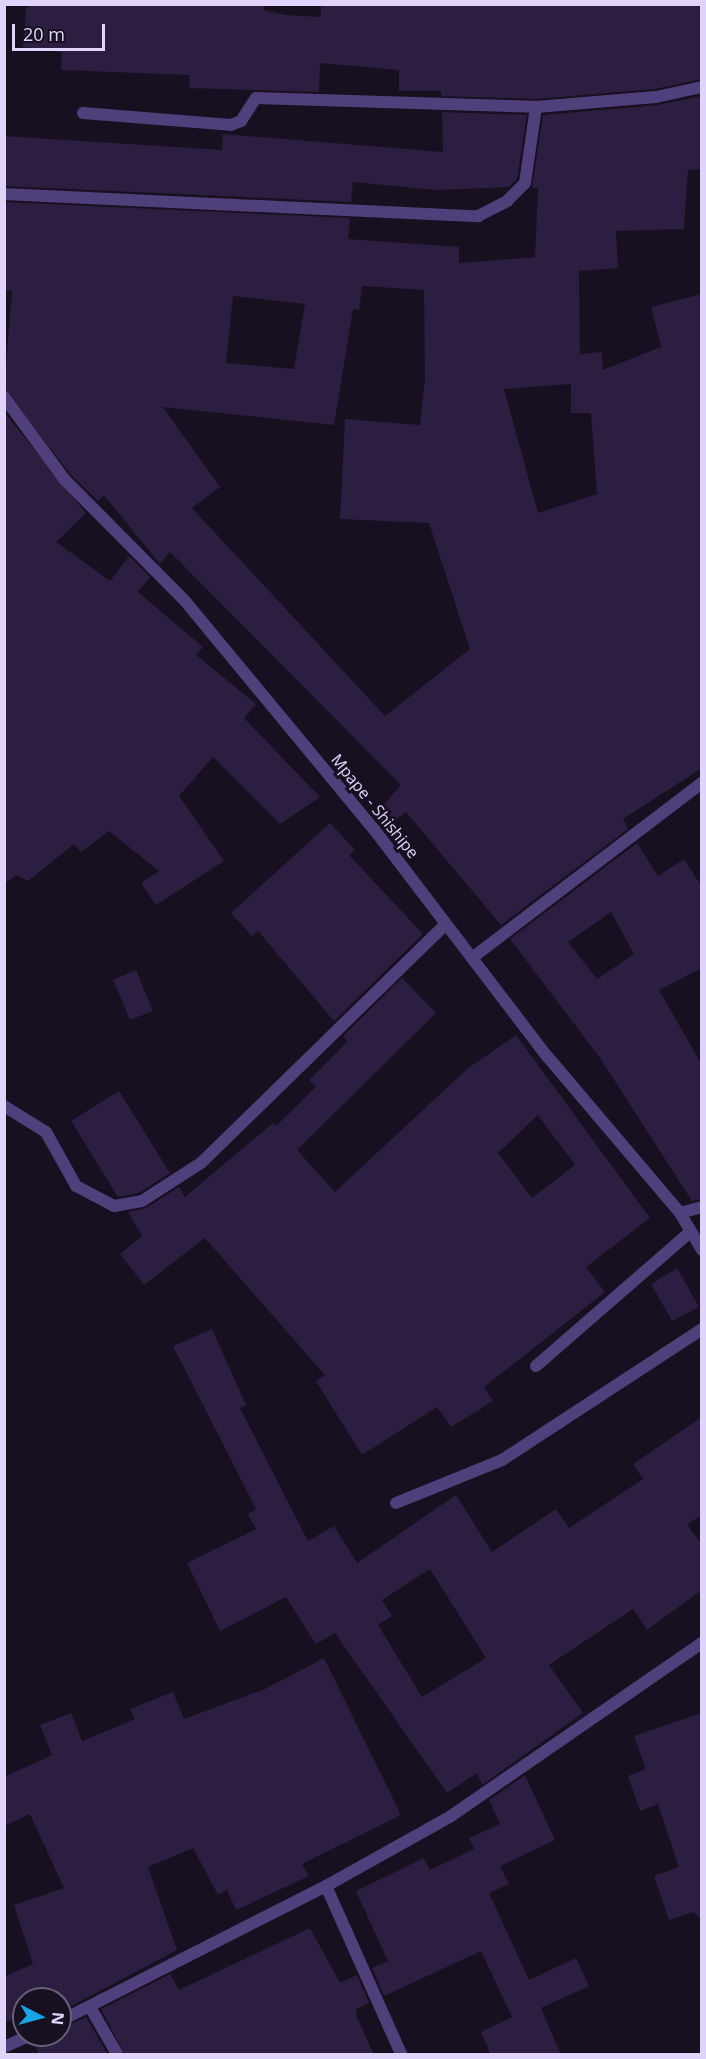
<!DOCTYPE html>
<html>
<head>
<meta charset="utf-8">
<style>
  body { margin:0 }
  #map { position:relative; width:706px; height:2059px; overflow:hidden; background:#161021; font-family:"Open Sans",sans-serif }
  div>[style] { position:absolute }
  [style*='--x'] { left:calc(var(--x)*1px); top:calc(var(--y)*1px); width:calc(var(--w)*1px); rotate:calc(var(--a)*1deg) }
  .building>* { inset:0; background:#2c1e40 }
  .minor>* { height:12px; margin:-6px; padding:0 6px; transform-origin:6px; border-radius:6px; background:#4f3f7b }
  span { translate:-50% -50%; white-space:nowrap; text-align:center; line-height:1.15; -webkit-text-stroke:6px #161021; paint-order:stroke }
  .street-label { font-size:16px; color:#e1d4fb }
  .frame { position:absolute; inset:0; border:6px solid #e1d4fb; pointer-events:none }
  .north { position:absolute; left:12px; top:1987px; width:60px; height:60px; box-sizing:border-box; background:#161021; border:2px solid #675e78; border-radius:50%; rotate:96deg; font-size:16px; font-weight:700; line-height:24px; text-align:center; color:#e1d4fb }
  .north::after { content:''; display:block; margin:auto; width:21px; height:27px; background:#17a3e4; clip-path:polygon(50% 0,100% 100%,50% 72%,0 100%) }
  .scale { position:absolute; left:12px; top:24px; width:93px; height:27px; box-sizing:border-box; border:3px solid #e1d4fb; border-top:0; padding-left:8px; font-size:18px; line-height:21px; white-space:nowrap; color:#e1d4fb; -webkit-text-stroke:4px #161021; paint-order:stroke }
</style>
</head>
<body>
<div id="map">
  <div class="building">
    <i style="clip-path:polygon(34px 4px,264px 4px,264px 10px,285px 15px,321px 17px,321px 4px,702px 4px,702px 79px,655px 89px,536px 99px,441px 96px,441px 91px,399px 91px,399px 70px,320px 63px,319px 92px,189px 88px,190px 75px,61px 70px,62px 52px,23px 47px,26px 8px)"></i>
    <i style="clip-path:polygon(evenodd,702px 96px,702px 169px,688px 170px,684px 229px,616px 231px,618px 268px,579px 271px,580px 354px,602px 352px,603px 370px,661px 347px,651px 307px,702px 294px,702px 768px,623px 819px,628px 829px,501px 925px,406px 812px,384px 828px,374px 816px,401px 785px,170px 552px,160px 564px,104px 495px,98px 501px,71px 475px,4px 389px,12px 291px,4px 290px,4px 202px,350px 218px,348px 239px,459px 247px,459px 263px,535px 257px,538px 188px,532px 188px,543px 115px,657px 105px,702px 96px,362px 286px,424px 290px,425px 379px,420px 425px,345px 419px,340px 519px,429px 523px,470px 649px,385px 716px,192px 508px,220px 487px,163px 407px,334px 425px,353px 309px,359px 310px,362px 286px,702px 96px,233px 296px,305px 304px,294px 369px,226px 363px,233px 296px,702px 96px,571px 384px,571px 413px,591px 413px,597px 494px,538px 513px,504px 389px,571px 384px)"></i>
    <i style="clip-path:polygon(442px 112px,527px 115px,517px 179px,509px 187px,436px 190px,353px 182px,351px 202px,4px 186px,4px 136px,222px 150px,223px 134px,443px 152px)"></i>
    <i style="clip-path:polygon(4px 412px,86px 513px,56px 542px,110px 581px,129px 556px,150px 577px,138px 592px,203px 647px,196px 655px,256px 704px,244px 718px,320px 797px,280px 824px,213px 757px,179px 796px,224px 861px,156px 905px,141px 883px,159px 871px,109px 831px,81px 852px,74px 844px,28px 881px,16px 875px,4px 884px)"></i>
    <i style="clip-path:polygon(330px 823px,355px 850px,349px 855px,423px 934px,334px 1021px,258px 931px,252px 936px,231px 913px)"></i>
    <i style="clip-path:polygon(evenodd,637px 843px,658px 876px,684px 859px,702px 887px,702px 968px,659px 990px,702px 1065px,702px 1199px,692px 1201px,600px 1058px,510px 939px,637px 843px,611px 912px,634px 954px,597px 979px,568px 942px,611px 912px)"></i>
    <i style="clip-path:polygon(136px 970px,153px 1011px,130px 1020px,113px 980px)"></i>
    <i style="clip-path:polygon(evenodd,402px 978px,436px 1013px,297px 1150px,335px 1192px,467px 1069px,516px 1035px,650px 1218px,586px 1267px,605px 1292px,484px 1387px,493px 1401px,451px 1427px,437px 1407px,362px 1455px,316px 1381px,325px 1375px,205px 1238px,144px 1285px,120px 1254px,142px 1236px,128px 1212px,146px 1208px,179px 1187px,185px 1197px,273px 1123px,276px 1126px,316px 1087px,309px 1080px,347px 1042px,343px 1036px,402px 978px,538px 1115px,575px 1165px,532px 1198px,498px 1153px,538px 1115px)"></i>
    <i style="clip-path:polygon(119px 1091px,170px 1173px,139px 1193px,118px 1197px,71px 1121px)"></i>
    <i style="clip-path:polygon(677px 1268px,699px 1307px,672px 1321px,651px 1284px)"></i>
    <i style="clip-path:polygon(evenodd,212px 1329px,246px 1405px,240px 1408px,308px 1541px,334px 1526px,357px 1563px,456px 1495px,492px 1552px,556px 1509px,569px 1528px,643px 1479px,633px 1464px,702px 1417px,702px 1515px,687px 1524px,702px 1545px,702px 1590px,647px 1630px,633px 1609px,549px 1665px,583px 1713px,482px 1785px,477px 1773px,447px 1793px,335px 1633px,316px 1644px,286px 1597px,220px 1631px,187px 1563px,256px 1529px,248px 1514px,256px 1509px,173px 1346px,212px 1329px,430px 1569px,486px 1658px,422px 1697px,378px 1625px,392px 1616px,382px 1600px,430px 1569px)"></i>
    <i style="clip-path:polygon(324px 1658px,401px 1815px,302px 1864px,309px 1876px,236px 1910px,227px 1890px,218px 1895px,193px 1848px,148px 1867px,177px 1950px,60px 2012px,60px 1999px,24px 1999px,24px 2023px,20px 2015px,4px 2023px,4px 1977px,33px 1964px,14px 1905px,64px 1888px,30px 1814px,4px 1826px,4px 1777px,52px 1755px,40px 1725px,71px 1713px,82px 1741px,135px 1719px,130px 1709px,173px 1692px,184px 1719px,265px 1689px)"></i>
    <i style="clip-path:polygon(702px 1713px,702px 1921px,694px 1912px,669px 1920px,654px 1876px,679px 1867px,658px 1804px,640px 1811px,628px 1776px,646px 1769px,634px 1736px)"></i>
    <i style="clip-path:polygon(525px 1775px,555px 1840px,500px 1866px,509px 1884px,489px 1893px,529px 1980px,576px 1958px,589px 1986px,541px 2008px,561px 2055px,491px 2055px,481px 2032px,512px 2017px,481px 1951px,384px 1996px,372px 1968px,388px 1961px,356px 1891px,424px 1858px,430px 1870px,474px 1849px,469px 1838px,500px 1824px,489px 1800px)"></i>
    <i style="clip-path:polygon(310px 1928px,340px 1983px,357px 1975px,369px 2003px,356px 2009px,356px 2015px,374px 2055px,125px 2055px,101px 2009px,170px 1974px,179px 1990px)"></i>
    <i style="clip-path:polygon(86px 2017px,108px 2055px,39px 2055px,34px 2043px,39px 2035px,60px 2035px,60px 2029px)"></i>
  </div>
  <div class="minor">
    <i style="--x:83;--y:113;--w:148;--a:4.6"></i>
    <i style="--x:231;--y:125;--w:11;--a:-22"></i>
    <i style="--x:241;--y:121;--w:27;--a:-57"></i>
    <i style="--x:256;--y:98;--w:280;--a:1.8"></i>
    <i style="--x:536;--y:107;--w:120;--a:-4.8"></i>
    <i style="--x:656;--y:97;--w:47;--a:-12.3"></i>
    <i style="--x:4;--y:194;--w:475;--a:2.7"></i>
    <i style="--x:478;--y:216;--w:33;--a:-27"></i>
    <i style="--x:507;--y:201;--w:25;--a:-45"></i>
    <i style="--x:525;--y:183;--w:77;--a:-81.8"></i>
    <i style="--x:4;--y:397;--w:103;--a:53.7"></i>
    <i style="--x:65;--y:480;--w:170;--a:45.2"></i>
    <i style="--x:185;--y:601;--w:295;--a:50.4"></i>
    <i style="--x:373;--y:828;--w:287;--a:52.7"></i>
    <i style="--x:547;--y:1056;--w:206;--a:49.7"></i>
    <i style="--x:680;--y:1213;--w:43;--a:59.3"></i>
    <i style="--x:472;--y:958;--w:289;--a:-37.3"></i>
    <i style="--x:4;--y:1106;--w:49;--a:31.8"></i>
    <i style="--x:46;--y:1132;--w:62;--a:60.9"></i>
    <i style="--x:76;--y:1186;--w:43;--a:27.8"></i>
    <i style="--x:114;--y:1206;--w:28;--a:-10"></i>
    <i style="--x:142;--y:1201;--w:70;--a:-32.8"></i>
    <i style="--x:201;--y:1163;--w:342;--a:-44.3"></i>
    <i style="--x:680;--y:1213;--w:23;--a:-15"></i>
    <i style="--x:536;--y:1366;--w:203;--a:-41"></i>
    <i style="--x:396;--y:1503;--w:114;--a:-22.1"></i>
    <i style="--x:502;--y:1460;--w:239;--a:-33.2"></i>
    <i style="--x:326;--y:1886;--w:184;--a:65.9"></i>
    <i style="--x:90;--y:2007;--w:54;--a:60.1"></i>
    <i style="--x:60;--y:2021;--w:298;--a:-26.9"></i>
    <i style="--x:326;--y:1886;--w:143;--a:-29.2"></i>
    <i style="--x:451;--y:1816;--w:305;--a:-34.6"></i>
    <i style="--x:4;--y:2047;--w:30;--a:-24"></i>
  </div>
  <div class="street-label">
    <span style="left:375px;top:806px;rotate:51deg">Mpape - Shishipe</span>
  </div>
  <div class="frame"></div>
  <div class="north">N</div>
  <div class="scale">20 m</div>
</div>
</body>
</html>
